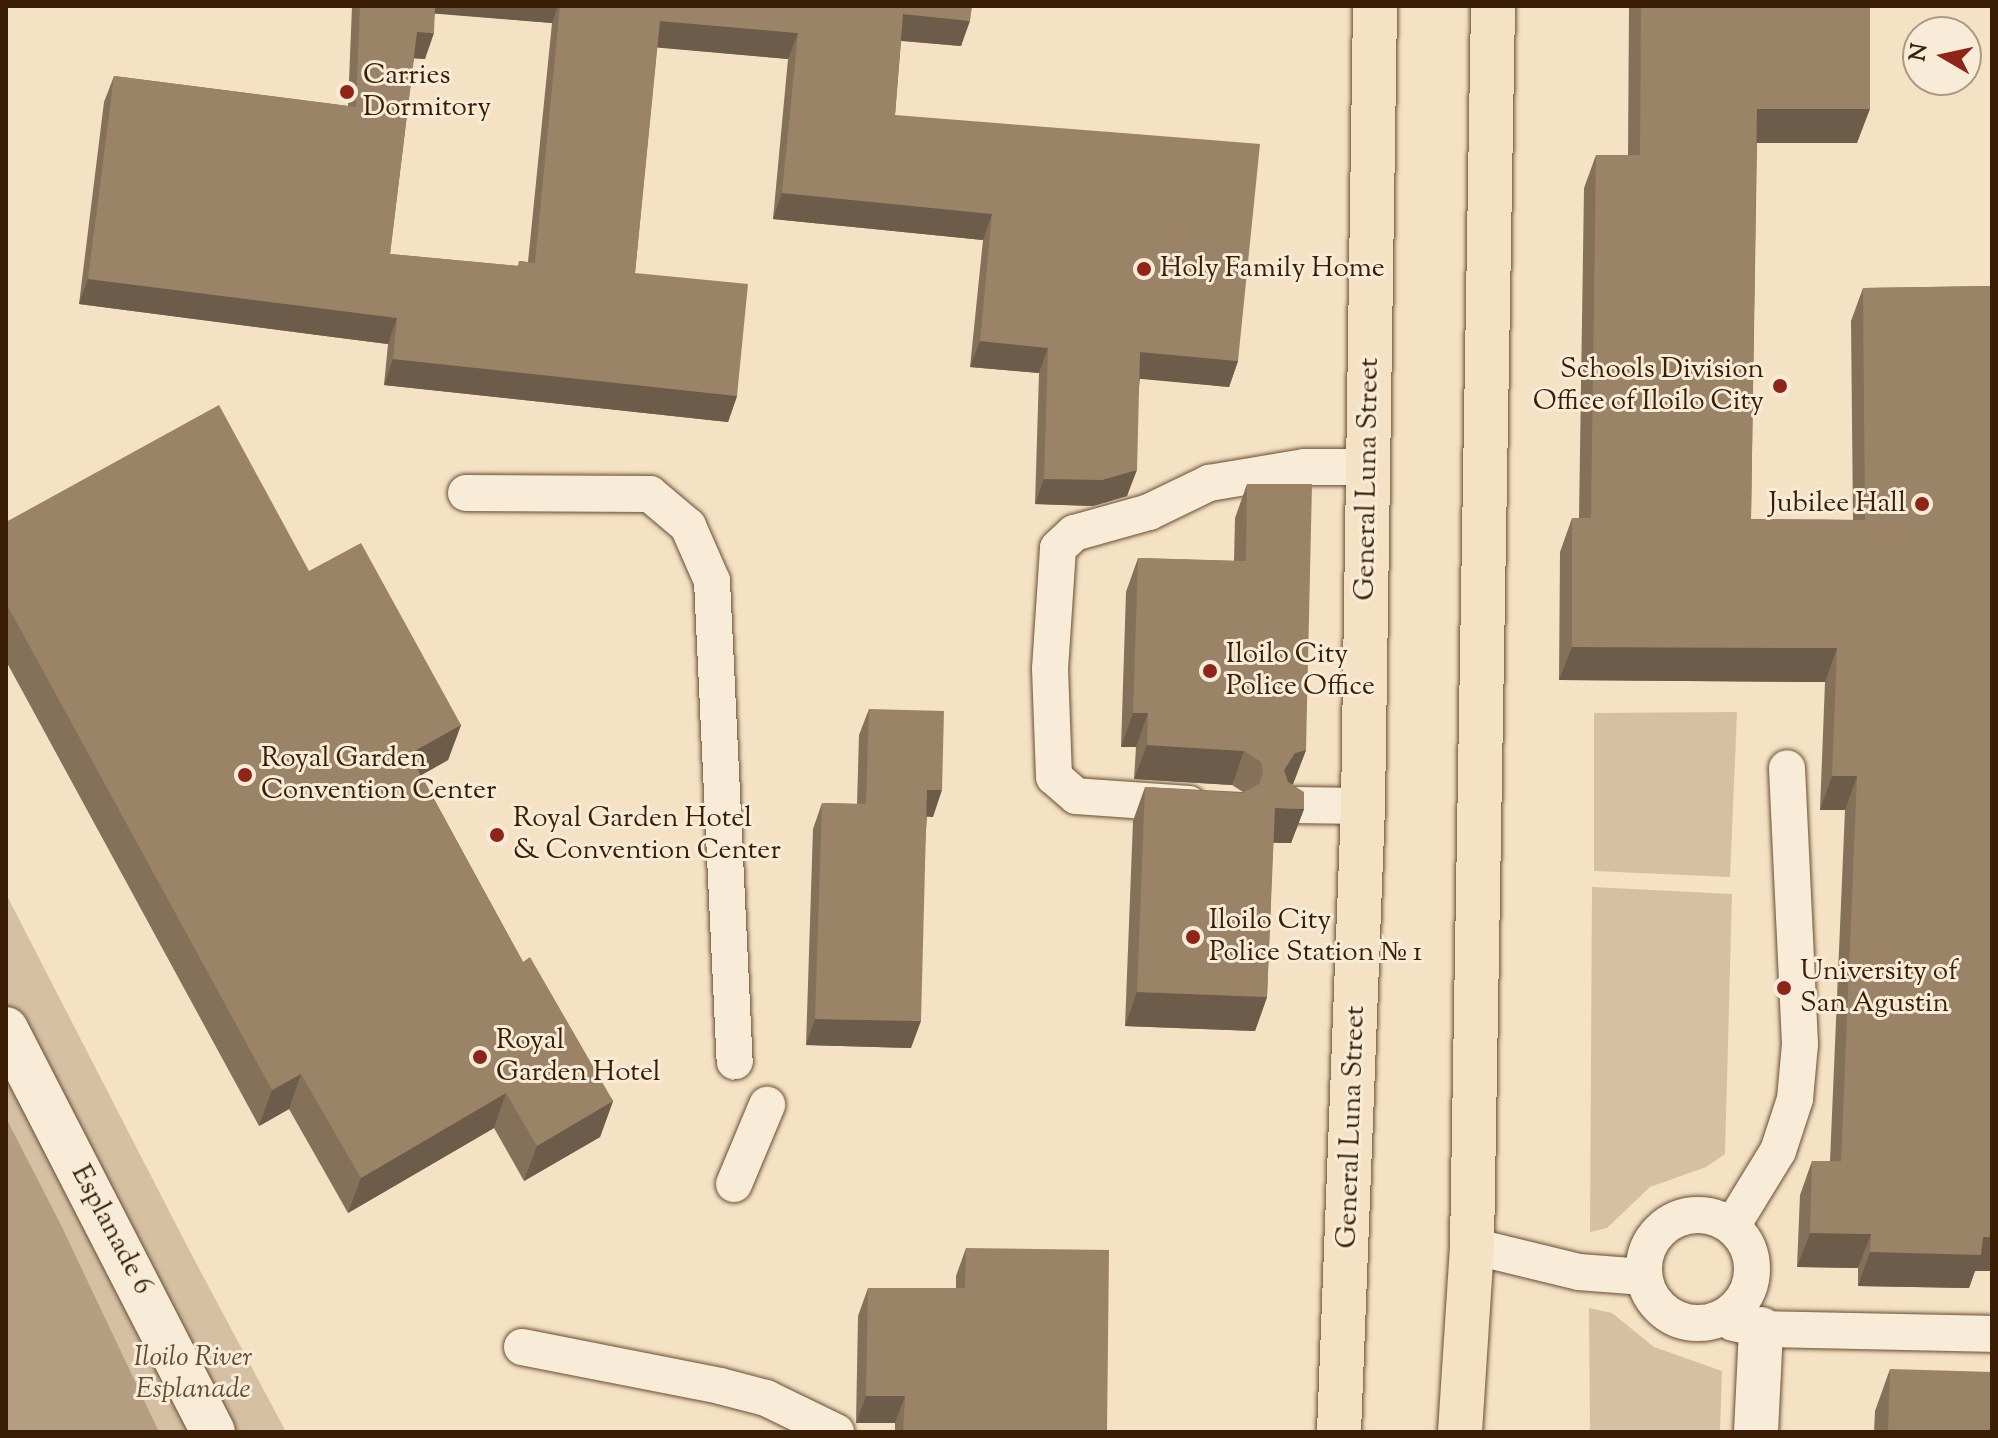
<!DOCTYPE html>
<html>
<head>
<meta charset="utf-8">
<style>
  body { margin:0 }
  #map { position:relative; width:1998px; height:1438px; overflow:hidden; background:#f5e1c3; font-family:"Sorts Mill Goudy",serif }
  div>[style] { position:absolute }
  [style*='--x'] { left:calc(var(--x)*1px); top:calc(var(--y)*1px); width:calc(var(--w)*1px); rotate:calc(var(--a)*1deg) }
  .green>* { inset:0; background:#d5c0a3 }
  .water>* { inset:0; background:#b59e82 }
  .roads { filter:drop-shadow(0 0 2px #684e34) drop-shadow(0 0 2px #684e34) }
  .service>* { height:36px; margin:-18px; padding:0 18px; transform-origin:18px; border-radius:18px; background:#f8ecd8 }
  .service>.ring { margin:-18px; padding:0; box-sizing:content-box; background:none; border:36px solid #f8ecd8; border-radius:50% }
  .pedestrian>* { height:44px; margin:-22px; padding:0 22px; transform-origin:22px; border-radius:22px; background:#f8ecd8 }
  .trunk>* { height:44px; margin:-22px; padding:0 22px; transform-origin:22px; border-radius:22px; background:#f5e1c3 }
  .wall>* { inset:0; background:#857159 }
  .shaded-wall>* { inset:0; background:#6c5c49 }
  .building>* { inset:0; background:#9b8368 }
  .dots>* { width:22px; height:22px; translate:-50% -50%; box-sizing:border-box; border:4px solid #f8ecd8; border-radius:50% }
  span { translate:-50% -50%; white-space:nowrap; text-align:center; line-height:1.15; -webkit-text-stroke:6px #f8ecd8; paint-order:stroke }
  .poi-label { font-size:28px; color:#391d05 }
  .left { translate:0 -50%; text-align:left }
  .right { translate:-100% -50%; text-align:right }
  .street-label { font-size:28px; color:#391d05 }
  .park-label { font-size:28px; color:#684e34; font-style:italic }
  .frame { position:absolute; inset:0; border:8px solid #391d05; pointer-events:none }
  .north { position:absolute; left:1902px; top:16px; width:80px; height:80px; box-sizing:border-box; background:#f8ecd8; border:2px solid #ac9984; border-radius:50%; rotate:279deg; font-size:22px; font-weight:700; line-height:32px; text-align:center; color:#391d05 }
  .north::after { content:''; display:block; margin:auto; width:28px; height:36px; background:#8f2418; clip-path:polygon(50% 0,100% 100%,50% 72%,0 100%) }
</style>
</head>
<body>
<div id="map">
  <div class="green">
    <i style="clip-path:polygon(1737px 712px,1730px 877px,1594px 871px,1594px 713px)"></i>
    <i style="clip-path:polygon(1592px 887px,1732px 894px,1725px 1154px,1706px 1167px,1650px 1187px,1607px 1228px,1590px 1232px)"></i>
    <i style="clip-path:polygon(6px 894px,186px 1244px,286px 1432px,117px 1432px,6px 1163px)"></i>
    <i style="clip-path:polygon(1589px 1308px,1612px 1313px,1654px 1347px,1722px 1371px,1720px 1432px,1590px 1432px)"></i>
  </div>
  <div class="water">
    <i style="clip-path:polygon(6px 1118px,60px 1223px,159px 1432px,6px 1432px)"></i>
  </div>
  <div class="roads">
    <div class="service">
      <i style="--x:466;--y:493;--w:184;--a:0.3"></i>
      <i style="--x:650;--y:494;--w:50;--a:40.1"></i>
      <i style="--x:688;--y:526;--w:60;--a:66.4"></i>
      <i style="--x:712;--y:581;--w:481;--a:87.3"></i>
      <i style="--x:1189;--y:804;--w:113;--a:-176"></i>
      <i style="--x:1076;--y:796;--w:29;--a:-139"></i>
      <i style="--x:1054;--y:777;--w:108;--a:-92.1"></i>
      <i style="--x:1050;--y:669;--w:121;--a:-86.2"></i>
      <i style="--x:1058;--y:548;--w:22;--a:-43"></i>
      <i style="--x:1074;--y:533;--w:78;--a:-15.6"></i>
      <i style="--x:1149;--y:512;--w:67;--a:-25.8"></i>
      <i style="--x:1209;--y:483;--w:97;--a:-9.5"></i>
      <i style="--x:1305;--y:467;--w:63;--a:0"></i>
      <i style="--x:1293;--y:805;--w:70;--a:0.8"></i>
      <i style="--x:734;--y:1184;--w:86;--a:-67.3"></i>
      <i class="ring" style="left:1644px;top:1215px;width:72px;height:72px"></i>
      <i style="--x:1732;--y:1226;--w:88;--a:-58.5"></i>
      <i style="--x:1778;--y:1151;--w:55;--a:-71.9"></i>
      <i style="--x:1795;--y:1099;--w:55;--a:-84.8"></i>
      <i style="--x:1800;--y:1044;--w:276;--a:-92.7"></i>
      <i style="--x:1472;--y:1246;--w:110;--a:13.7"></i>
      <i style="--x:1579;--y:1272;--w:65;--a:4.4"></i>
      <i style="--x:1733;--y:1323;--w:29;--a:12"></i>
      <i style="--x:1761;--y:1329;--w:231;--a:1.2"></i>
      <i style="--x:522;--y:1347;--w:202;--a:11.1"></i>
      <i style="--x:720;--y:1386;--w:48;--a:14.6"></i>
      <i style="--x:766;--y:1398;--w:78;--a:25.9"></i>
    </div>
    <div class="pedestrian">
      <i style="--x:6;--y:1029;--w:453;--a:62.8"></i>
      <i style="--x:1756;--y:1432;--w:103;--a:-87.2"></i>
    </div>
    <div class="trunk">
      <i style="--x:1339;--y:1432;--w:626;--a:-87.8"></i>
      <i style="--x:1363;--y:806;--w:800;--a:-89.14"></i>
      <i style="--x:1460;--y:1432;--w:186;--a:-86.3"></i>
      <i style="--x:1472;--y:1246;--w:1240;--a:-89.03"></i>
    </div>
  </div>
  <div class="wall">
    <i style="clip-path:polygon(evenodd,352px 6px,972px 6px,961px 46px,901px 41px,895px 115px,1238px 361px,1229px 387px,1140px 378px,1127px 496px,1093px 506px,1035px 504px,1039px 373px,970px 367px,983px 240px,773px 219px,788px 59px,657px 47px,635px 273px,737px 396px,728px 422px,384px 385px,388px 344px,79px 304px,104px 102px,114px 76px,348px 106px,352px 6px,435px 13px,552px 23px,528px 262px,519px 261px,518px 266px,390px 254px,414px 58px,425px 59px,435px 13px)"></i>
    <i style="clip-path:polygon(1629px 6px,1870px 6px,1857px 143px,1757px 143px,1751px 519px,1853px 520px,1851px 321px,1863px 288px,1992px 286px,1992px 1271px,1975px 1271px,1969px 1288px,1858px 1286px,1858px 1268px,1797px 1267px,1800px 1195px,1812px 1161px,1830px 1161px,1845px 810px,1820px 810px,1825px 682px,1559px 680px,1560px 552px,1572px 518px,1579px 518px,1584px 188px,1596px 155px,1628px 155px)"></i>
    <i style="clip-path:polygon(1247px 484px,1306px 750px,1293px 784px,1292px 784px,1304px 809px,1291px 843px,1273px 843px,1267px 997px,1255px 1031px,1125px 1026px,1133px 821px,1145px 787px,1243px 792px,1232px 785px,1134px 779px,1136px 747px,1121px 747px,1126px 592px,1138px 558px,1234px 561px,1235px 518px)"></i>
    <i style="clip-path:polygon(6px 522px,309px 571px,461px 725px,448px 760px,421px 775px,523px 962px,613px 1101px,600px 1137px,524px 1181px,494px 1128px,348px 1213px,289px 1109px,259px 1126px,6px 661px)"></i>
    <i style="clip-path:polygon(869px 709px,933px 817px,927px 816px,911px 1048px,806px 1045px,813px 829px,822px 803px,857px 804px,859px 735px)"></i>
    <i style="clip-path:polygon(966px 1248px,1107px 1432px,895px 1432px,895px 1423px,856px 1423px,858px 1316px,868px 1288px,956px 1288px,956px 1276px)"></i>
    <i style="clip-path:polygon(1890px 1369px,1992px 1432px,1874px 1432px,1875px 1411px)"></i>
  </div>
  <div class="shaded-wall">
    <i style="clip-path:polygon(429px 6px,558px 6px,552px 23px,427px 13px)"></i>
    <i style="clip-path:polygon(903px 14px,970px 21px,961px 46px,894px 40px)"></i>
    <i style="clip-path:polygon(660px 21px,798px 33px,788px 59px,651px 47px)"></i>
    <i style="clip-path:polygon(417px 32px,434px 33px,425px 59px,408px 58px)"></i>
    <i style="clip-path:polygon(1757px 109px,1870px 109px,1857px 143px,1745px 143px)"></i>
    <i style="clip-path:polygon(782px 193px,992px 214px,983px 240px,773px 219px)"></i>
    <i style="clip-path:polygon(88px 279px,397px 318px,388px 344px,79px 304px)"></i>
    <i style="clip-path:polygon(980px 341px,1048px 348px,1039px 373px,970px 367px)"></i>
    <i style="clip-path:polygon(1140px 352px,1238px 361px,1229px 387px,1131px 378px)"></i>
    <i style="clip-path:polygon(393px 359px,737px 396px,728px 422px,384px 385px)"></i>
    <i style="clip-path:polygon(1137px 470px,1127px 496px,1093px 506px,1035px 504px,1044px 479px)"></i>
    <i style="clip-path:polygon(1572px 647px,1837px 648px,1825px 682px,1559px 680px)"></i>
    <i style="clip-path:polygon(1133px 713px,1148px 713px,1136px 747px,1121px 747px)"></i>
    <i style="clip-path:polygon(461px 725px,448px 760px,397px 789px,409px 754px)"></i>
    <i style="clip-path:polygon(1147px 745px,1244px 751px,1232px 785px,1134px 779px)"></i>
    <i style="clip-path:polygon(1306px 750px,1293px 784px,1282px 787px,1284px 770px,1295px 753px)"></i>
    <i style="clip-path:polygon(1832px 776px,1857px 776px,1845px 810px,1820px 810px)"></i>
    <i style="clip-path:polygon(927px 790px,942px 790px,933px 817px,918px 816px)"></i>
    <i style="clip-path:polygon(1275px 808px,1304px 809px,1291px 843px,1262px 842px)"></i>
    <i style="clip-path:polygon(1137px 992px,1267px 997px,1255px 1031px,1125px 1026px)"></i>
    <i style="clip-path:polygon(815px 1019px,921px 1021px,911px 1048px,806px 1045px)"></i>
    <i style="clip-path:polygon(301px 1074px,289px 1109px,259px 1126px,272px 1090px)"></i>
    <i style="clip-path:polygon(506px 1093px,494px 1128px,348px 1213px,361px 1178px)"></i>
    <i style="clip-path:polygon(613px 1101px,600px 1137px,524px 1181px,537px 1146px)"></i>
    <i style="clip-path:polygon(1810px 1233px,1871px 1234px,1858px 1268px,1797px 1267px)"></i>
    <i style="clip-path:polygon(1983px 1237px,1992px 1237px,1992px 1271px,1975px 1271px,1969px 1288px,1858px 1286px,1870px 1252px)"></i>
    <i style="clip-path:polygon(866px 1396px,905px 1396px,895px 1423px,856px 1423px)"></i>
  </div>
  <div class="building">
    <i style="clip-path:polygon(360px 6px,435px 6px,434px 33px,417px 32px,390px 254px,519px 266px,519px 261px,535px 263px,560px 6px,972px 6px,970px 21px,903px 14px,895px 115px,1260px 144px,1238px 361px,1140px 352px,1137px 470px,1102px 480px,1044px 479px,1048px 348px,980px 341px,992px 214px,782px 193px,798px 33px,660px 21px,635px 273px,748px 284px,737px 396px,393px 359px,397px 318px,88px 279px,114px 76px,356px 107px)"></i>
    <i style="clip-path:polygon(1641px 6px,1870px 6px,1870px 109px,1757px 109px,1751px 519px,1865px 520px,1863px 288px,1992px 286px,1992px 1237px,1983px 1237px,1981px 1255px,1870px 1252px,1871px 1234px,1810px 1233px,1812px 1161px,1841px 1161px,1857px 776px,1832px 776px,1837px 648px,1572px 647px,1572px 518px,1591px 518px,1596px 155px,1640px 155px)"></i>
    <i style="clip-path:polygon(219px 405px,309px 571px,361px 543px,461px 725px,409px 754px,523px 962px,530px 957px,613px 1101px,537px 1146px,506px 1093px,361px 1178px,301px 1074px,272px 1090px,6px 603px,6px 522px)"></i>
    <i style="clip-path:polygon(1247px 484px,1312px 484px,1306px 750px,1295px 753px,1284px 770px,1288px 782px,1304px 792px,1304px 809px,1275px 808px,1267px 997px,1137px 992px,1145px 787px,1242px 793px,1259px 784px,1263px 773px,1261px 762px,1244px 751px,1147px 745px,1148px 713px,1133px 713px,1138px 558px,1246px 561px)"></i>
    <i style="clip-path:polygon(869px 709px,944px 711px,942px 790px,927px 790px,921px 1021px,815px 1019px,822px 803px,866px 804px)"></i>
    <i style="clip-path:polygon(966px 1248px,1109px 1250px,1107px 1432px,903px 1432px,905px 1396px,866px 1396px,868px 1288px,965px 1288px)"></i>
    <i style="clip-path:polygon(1890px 1369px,1992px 1372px,1992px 1432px,1888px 1432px)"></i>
  </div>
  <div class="dots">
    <i style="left:347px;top:92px;background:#8f2418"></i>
    <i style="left:1144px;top:269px;background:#8f2418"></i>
    <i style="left:1780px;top:386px;background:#8f2418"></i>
    <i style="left:1922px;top:504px;background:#8f2418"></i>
    <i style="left:1210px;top:671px;background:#8f2418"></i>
    <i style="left:245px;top:775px;background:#8f2418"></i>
    <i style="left:497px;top:835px;background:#8f2418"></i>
    <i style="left:1193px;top:937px;background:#8f2418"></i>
    <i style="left:1784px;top:988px;background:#8f2418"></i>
    <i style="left:480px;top:1057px;background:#8f2418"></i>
  </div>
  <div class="poi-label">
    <span class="left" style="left:363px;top:92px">Carries<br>Dormitory</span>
    <span class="left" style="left:1160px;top:269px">Holy Family Home</span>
    <span class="right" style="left:1764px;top:386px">Schools Division<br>Office of Iloilo City</span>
    <span class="right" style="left:1906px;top:504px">Jubilee Hall</span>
    <span class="left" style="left:1226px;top:671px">Iloilo City<br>Police Office</span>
    <span class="left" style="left:261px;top:775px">Royal Garden<br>Convention Center</span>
    <span class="left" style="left:513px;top:835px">Royal Garden Hotel<br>&amp; Convention Center</span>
    <span class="left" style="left:1209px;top:937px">Iloilo City<br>Police Station № 1</span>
    <span class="left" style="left:1800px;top:988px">University of<br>San Agustin</span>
    <span class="left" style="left:496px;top:1057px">Royal<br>Garden Hotel</span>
  </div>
  <div class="street-label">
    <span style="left:1368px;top:479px;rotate:-89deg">General Luna Street</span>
    <span style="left:1352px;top:1127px;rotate:-88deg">General Luna Street</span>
    <span style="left:111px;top:1230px;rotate:62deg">Esplanade 6</span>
  </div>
  <div class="park-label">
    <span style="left:193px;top:1374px">Iloilo River<br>Esplanade</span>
  </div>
  <div class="frame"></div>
  <div class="north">N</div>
</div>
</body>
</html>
